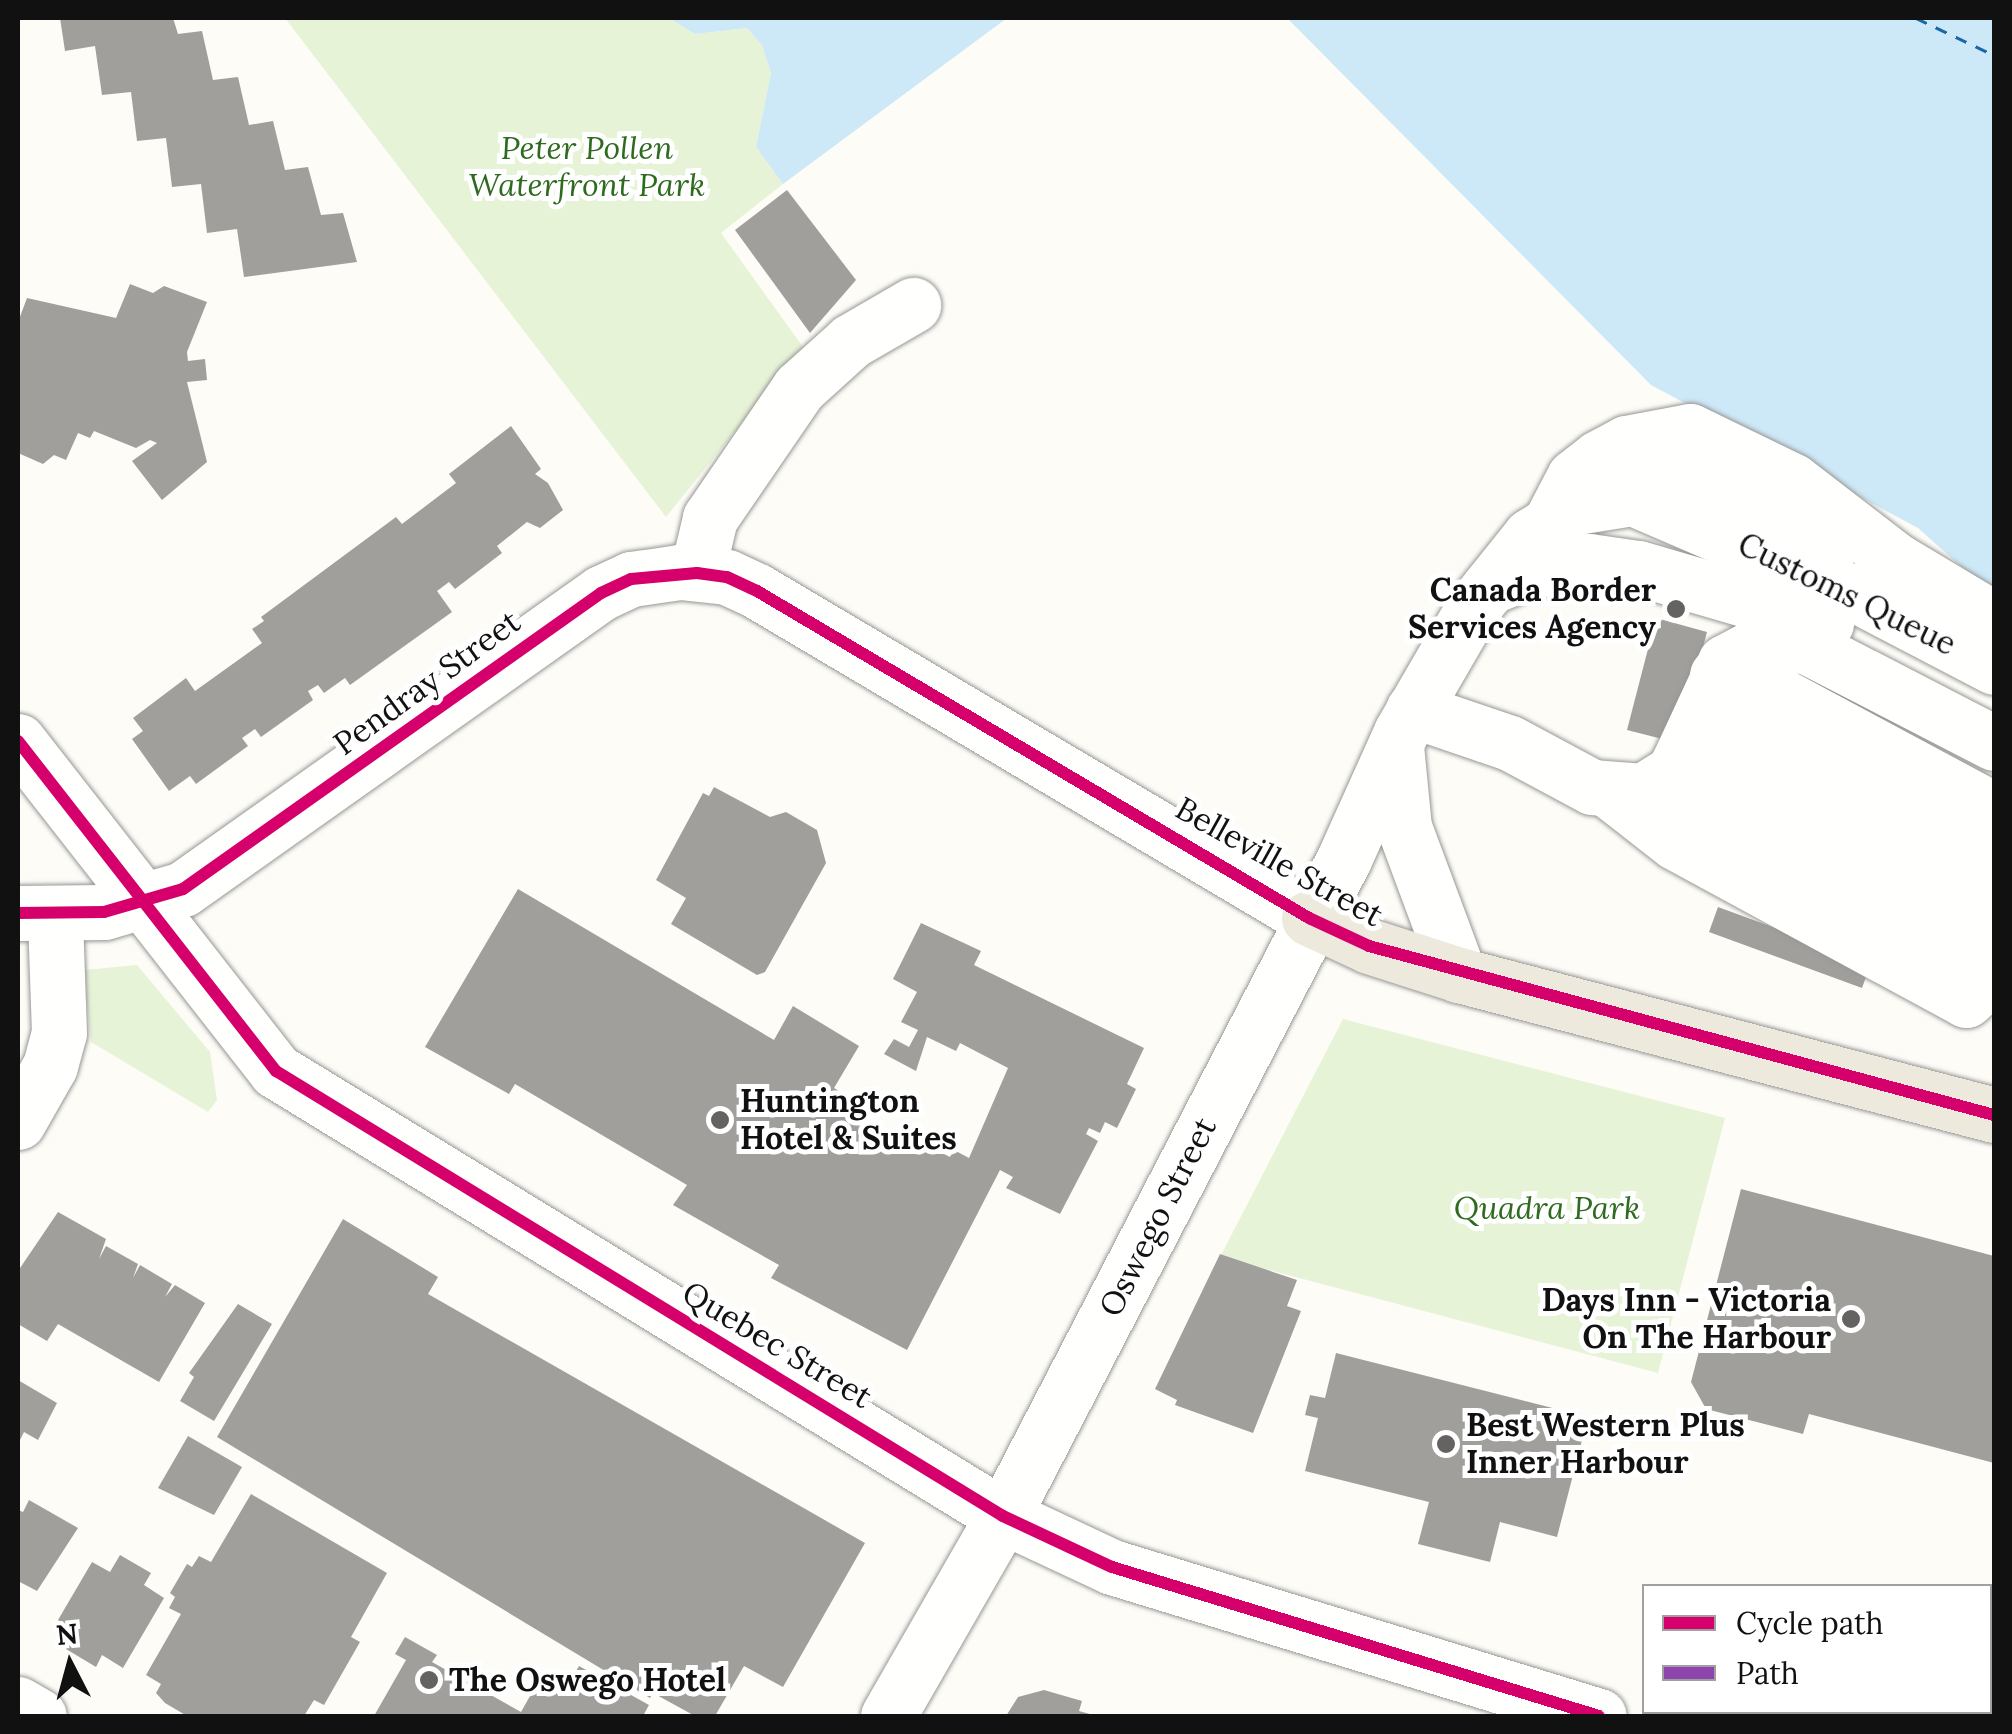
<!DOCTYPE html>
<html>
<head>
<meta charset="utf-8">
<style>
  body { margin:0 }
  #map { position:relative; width:2012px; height:1734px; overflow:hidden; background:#fdfcf7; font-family:Lora,serif }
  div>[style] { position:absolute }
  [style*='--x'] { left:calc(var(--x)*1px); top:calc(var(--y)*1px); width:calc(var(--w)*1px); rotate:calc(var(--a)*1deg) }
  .green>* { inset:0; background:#e7f3d7 }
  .water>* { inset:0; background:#cde8f7 }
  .ferry>* { height:2.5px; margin-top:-1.25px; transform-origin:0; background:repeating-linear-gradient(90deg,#1768a6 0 12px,transparent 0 22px) }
  .building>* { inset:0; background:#a19f9c }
  .roads { filter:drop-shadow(0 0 2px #979795) drop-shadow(0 0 2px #979795) }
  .minor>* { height:55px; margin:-27.5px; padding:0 27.5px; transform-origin:27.5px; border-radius:27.5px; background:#fffffe }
  .major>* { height:55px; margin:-27.5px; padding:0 27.5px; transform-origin:27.5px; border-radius:27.5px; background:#ede9dc }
  .quiet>* { height:10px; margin-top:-5px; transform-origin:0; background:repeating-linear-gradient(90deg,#8e44ad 0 20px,transparent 0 30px) }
  .cycleway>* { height:12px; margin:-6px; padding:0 6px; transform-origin:6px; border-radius:6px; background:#d6006c }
  .dots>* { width:28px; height:28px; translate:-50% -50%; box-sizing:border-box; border:5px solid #fff; border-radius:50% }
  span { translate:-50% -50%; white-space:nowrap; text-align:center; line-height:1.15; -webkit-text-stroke:10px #fff; paint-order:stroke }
  .park-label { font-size:32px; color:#2f6b1f; font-style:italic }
  .poi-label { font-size:32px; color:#111; font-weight:700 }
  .right { translate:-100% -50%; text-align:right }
  .left { translate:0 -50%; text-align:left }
  .street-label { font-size:32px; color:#111 }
  .frame { position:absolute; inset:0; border:20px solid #111; pointer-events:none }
  .legend { position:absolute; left:1642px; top:1584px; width:350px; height:130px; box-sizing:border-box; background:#fff; border:2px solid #a0a0a0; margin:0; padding:12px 18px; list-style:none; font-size:30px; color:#111 }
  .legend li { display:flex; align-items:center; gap:20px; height:50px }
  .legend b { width:50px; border:2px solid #a0a0a0 }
  .north { position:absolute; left:20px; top:1614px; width:100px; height:100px; -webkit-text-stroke:8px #fff; paint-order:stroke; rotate:354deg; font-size:28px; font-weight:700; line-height:40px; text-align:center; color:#111 }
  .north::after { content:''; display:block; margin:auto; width:35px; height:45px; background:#111; clip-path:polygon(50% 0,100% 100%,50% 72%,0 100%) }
</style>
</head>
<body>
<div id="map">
  <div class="green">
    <i style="clip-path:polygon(285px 18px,669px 18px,695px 34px,747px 28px,762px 45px,771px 73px,756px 147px,783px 184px,721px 233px,803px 347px,666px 517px)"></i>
    <i style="clip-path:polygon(137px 965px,210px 1052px,217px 1100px,208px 1112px,91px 1042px,84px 970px)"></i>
    <i style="clip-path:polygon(1343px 1019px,1725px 1118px,1658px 1373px,1220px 1257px)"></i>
  </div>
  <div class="water">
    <i style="clip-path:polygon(669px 18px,1007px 18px,783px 184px,756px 147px,771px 73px,762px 45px,747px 28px,695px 34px)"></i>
    <i style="clip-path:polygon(1287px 18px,1994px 18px,1994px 596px,1918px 528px,1651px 385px)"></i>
  </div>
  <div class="ferry">
    <i style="--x:1916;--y:18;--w:86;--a:25.4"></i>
  </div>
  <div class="building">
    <i style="clip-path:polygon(60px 18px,173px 18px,178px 34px,202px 31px,213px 80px,238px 77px,249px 125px,273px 121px,285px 170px,308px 167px,321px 215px,343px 213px,357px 262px,244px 277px,237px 229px,207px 233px,201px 184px,172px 187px,166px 138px,137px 141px,131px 92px,102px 95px,95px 46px,65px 51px)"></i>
    <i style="clip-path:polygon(787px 190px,856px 280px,810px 333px,735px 230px)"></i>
    <i style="clip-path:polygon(130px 284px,153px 293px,164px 286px,207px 302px,187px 352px,188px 361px,205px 359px,207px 380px,187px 382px,207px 462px,162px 500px,132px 461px,157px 443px,150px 440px,136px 448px,94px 431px,90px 438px,78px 433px,66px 460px,54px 455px,43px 464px,18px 453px,18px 322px,27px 298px,116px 318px)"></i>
    <i style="clip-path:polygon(511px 426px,541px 469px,535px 474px,548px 483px,563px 510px,540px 528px,527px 522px,497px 546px,502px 553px,455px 589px,449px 582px,437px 591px,452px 612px,350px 685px,345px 678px,324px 693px,318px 685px,308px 691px,313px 700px,261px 737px,255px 729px,242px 738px,248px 746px,196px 784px,190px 776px,169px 791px,132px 739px,143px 731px,133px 718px,186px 678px,195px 691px,262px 643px,252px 629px,264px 621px,261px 617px,396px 517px,402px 524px,456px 483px,449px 474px)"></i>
    <i style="clip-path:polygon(1656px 618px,1707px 632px,1678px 743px,1627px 730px)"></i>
    <i style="clip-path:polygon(714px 787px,770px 817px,786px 812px,817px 830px,826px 863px,765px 972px,757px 975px,671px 924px,686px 898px,656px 880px,703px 793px,709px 796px)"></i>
    <i style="clip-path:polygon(518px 889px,774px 1040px,793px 1006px,859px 1046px,834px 1088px,846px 1095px,839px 1107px,919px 1153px,924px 1144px,950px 1157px,954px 1150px,969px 1158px,1008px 1068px,960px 1043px,956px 1051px,927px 1037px,916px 1071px,884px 1054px,894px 1039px,909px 1047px,918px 1030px,901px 1022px,917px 992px,893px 979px,921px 923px,981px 951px,974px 965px,1144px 1048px,1127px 1084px,1136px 1089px,1117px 1128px,1105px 1122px,1100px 1133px,1089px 1128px,1086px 1134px,1098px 1141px,1060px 1214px,1006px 1188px,1013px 1177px,1000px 1170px,907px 1350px,771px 1278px,779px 1265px,673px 1205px,687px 1185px,515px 1084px,509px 1094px,425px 1047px)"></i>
    <i style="clip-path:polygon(1718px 907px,1871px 963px,1862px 988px,1709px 932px)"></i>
    <i style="clip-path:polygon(1741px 1189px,1994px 1256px,1994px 1463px,1809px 1414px,1803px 1434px,1706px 1409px,1691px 1382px)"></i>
    <i style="clip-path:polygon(58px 1212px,106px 1239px,99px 1259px,106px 1246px,138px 1264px,133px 1278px,140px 1265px,172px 1284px,165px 1297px,175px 1285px,205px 1303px,159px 1382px,58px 1324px,47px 1341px,18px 1324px,18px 1271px)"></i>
    <i style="clip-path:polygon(343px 1219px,438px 1277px,428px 1294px,865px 1543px,783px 1687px,744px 1666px,715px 1716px,695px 1716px,653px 1693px,650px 1698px,217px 1437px)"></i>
    <i style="clip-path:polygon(1220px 1254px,1297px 1280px,1287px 1306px,1301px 1311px,1253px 1433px,1175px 1405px,1177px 1400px,1155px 1389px)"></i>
    <i style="clip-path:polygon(238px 1304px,272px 1324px,214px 1421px,180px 1401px,194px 1377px,189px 1373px)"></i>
    <i style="clip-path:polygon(1336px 1353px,1588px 1417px,1557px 1537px,1500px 1522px,1490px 1562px,1418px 1544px,1429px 1502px,1305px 1471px,1318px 1418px,1305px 1415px,1310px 1395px,1325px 1398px)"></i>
    <i style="clip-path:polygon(18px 1380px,57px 1403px,38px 1440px,24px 1432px,18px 1444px)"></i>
    <i style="clip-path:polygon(188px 1436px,242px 1467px,214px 1515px,158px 1488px)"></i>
    <i style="clip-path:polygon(251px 1494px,387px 1573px,351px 1637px,360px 1642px,324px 1705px,314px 1700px,304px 1716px,187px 1716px,165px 1703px,156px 1693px,161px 1684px,146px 1675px,181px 1614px,169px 1608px,175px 1597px,170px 1593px,187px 1564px,192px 1567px,199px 1556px,211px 1562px)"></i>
    <i style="clip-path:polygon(29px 1500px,78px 1528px,37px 1591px,18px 1581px,18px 1510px,23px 1512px)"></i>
    <i style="clip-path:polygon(120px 1555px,151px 1573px,144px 1585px,164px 1598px,123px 1668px,102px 1655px,96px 1667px,66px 1649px,76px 1631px,58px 1620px,92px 1562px,110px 1572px)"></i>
    <i style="clip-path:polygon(405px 1637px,437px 1655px,432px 1662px,521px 1712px,543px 1673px,567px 1687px,579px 1666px,649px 1705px,643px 1716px,374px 1716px,406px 1660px,395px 1654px)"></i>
    <i style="clip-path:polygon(1044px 1690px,1082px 1701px,1079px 1711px,1097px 1716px,1006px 1716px,1018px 1697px)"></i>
  </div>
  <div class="roads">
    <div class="minor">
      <i style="--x:1633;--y:482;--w:36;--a:-9"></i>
      <i style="--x:1669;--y:476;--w:45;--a:12.8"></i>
      <i style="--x:1713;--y:486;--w:132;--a:30.1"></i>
      <i style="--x:1552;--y:519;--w:47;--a:-62.4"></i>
      <i style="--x:1574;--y:477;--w:31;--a:-38"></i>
      <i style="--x:1598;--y:458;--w:32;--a:-28"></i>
      <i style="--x:1626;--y:443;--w:65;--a:-10.6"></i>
      <i style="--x:1690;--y:431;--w:114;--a:25.9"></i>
      <i style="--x:1793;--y:481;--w:131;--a:37.6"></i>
      <i style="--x:1897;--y:561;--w:113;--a:30.9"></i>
      <i style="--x:697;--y:573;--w:57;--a:-76.7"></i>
      <i style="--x:710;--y:518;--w:158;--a:-55.6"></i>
      <i style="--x:799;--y:388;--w:70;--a:-42.1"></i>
      <i style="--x:851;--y:341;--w:72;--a:-30.1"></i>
      <i style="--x:1489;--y:587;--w:42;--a:-22.3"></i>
      <i style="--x:1528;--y:571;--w:62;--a:-9.3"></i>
      <i style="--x:1589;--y:561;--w:49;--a:8.1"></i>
      <i style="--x:1638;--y:568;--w:196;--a:16.3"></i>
      <i style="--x:1717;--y:675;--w:33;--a:7"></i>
      <i style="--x:1750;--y:679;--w:277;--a:28.2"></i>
      <i style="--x:1413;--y:710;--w:102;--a:18.8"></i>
      <i style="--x:1510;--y:743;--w:93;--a:28.2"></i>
      <i style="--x:1592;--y:787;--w:51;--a:4.5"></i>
      <i style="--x:1643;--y:791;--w:36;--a:-32"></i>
      <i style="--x:1674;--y:772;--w:121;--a:-65.1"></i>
      <i style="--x:1725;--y:662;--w:47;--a:-27.6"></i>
      <i style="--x:1767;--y:640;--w:42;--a:9.7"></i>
      <i style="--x:1808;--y:647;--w:209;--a:27.3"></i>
      <i style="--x:1697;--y:726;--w:22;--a:-5"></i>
      <i style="--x:1719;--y:724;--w:29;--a:22"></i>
      <i style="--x:1746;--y:735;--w:281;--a:28.2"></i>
      <i style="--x:18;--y:741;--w:419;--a:52"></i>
      <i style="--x:276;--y:1071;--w:852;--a:31.47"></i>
      <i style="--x:1003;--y:1516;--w:120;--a:25.1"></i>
      <i style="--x:1112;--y:1567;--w:509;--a:17.01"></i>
      <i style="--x:1396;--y:746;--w:81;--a:84.4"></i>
      <i style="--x:1404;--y:827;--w:158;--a:69.6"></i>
      <i style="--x:1678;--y:763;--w:31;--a:0"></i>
      <i style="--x:1709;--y:763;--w:323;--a:28.2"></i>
      <i style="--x:1650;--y:787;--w:41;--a:18.4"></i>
      <i style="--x:1689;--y:800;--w:348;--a:28.7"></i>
      <i style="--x:1611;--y:792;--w:81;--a:38"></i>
      <i style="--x:1675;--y:842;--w:331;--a:28.5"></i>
      <i style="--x:1966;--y:1000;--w:38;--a:-42"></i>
      <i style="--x:18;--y:913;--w:86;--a:-0.7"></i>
      <i style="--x:104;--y:912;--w:82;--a:-16.2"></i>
      <i style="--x:183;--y:889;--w:512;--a:-35.3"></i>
      <i style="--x:601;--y:593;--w:33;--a:-25"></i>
      <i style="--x:631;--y:579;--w:49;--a:-8.1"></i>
      <i style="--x:680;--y:572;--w:47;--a:6.1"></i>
      <i style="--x:727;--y:577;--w:33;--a:25"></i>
      <i style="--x:757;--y:591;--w:642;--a:30.64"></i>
      <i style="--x:18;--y:1122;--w:64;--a:-60.3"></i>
      <i style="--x:50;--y:1066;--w:34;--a:-75"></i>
      <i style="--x:59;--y:1033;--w:117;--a:-92"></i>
      <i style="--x:18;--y:1704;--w:24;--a:30"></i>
      <i style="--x:888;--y:1716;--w:231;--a:-60.1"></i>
      <i style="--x:1003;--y:1516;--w:740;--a:-62.57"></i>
      <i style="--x:1344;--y:859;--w:139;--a:-65.8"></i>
      <i style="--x:1401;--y:732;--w:146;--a:-59.9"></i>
      <i style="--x:1474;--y:606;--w:90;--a:-51.3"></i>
      <i style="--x:1530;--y:536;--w:54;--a:-32.2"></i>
      <i style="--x:1576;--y:507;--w:58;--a:-9"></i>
      <i style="--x:1633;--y:498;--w:233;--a:23.3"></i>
      <i style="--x:1847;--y:590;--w:166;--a:27.6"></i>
    </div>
    <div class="major">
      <i style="--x:1309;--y:918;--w:66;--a:25"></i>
      <i style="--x:1369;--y:946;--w:95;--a:17.9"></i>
      <i style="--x:1459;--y:975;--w:553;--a:14.66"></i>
    </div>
  </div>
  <div class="quiet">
    <i style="--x:1990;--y:1636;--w:18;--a:-77"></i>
    <i style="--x:1968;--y:1716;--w:4;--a:-76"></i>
  </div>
  <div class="cycleway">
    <i style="--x:18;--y:741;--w:419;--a:52"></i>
    <i style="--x:276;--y:1071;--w:852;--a:31.47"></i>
    <i style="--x:1003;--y:1516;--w:120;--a:25.1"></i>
    <i style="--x:1112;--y:1567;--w:509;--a:17.01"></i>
    <i style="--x:18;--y:913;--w:86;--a:-0.7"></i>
    <i style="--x:104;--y:912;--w:82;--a:-16.2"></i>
    <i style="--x:183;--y:889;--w:512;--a:-35.3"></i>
    <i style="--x:601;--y:593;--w:33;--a:-25"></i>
    <i style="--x:631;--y:579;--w:66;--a:-5.2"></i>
    <i style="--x:697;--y:573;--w:30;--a:8"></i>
    <i style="--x:727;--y:577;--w:33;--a:25"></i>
    <i style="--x:757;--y:591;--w:642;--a:30.64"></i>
    <i style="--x:1309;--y:918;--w:66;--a:25"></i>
    <i style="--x:1369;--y:946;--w:647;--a:15.13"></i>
  </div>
  <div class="dots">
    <i style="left:1676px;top:609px;background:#646362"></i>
    <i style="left:720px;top:1120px;background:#646362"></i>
    <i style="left:1851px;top:1319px;background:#646362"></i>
    <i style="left:1446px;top:1444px;background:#646362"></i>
    <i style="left:429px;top:1680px;background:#646362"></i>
  </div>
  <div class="park-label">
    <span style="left:587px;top:167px">Peter Pollen<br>Waterfront Park</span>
    <span style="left:1547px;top:1208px">Quadra Park</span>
  </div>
  <div class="poi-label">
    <span class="right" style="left:1656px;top:609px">Canada Border<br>Services Agency</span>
    <span class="left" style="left:740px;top:1120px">Huntington<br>Hotel &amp; Suites</span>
    <span class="right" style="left:1831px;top:1319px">Days Inn - Victoria<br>On The Harbour</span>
    <span class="left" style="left:1466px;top:1444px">Best Western Plus<br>Inner Harbour</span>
    <span class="left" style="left:449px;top:1680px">The Oswego Hotel</span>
  </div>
  <div class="street-label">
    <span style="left:1847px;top:594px;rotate:26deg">Customs Queue</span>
    <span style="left:427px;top:683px;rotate:-36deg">Pendray Street</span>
    <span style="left:1279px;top:862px;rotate:29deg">Belleville Street</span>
    <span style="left:1158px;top:1217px;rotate:-63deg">Oswego Street</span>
    <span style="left:777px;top:1345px;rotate:31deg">Quebec Street</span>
  </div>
  <div class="frame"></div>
  <ul class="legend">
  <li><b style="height:12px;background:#d6006c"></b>Cycle path</li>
  <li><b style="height:12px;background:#8e44ad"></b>Path</li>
  </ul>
  <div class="north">N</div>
</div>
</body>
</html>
